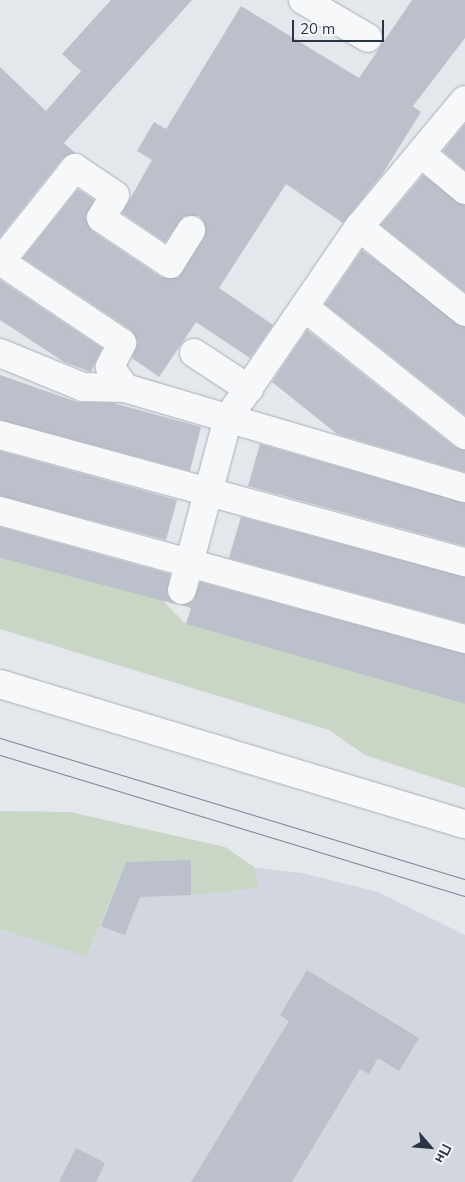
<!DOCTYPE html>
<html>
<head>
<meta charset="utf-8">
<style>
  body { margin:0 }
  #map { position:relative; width:465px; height:1182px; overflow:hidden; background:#e4e7ec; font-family:Mulish,sans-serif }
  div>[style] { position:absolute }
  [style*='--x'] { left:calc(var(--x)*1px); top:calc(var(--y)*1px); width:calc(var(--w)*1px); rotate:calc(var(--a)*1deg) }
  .built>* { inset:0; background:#d2d6de }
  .green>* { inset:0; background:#c9d6c5 }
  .building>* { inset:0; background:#bbc0ca }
  .roads { filter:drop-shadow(0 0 1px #a9aeb7) drop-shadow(0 0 1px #a9aeb7) }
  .minor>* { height:28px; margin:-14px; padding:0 14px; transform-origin:14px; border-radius:14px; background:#f7f8fa }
  .tram>* { height:1px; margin:-0.5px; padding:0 0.5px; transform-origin:0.5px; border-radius:0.5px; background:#7d8696 }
  span { translate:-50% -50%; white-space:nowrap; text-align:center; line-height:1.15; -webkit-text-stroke:4px #f4f6f9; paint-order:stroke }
  .north { position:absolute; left:405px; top:1122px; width:50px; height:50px; -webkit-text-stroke:4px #f4f6f9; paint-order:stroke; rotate:117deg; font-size:14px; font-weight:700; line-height:20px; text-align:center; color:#2b3445 }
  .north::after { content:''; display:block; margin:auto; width:18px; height:22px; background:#2b3445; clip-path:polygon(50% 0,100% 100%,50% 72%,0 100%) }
  .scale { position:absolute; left:292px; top:20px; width:92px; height:22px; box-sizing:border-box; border:2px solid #2b3445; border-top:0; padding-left:6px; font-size:15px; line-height:18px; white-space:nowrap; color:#2b3445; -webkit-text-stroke:4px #f4f6f9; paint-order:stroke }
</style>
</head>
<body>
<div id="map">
  <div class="built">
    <i style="clip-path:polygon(0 811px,191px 860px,302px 873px,378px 892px,465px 935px,465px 1182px,0 1182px)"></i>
  </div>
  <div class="green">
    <i style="clip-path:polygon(0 558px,162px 600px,186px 624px,465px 704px,465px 788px,365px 755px,329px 730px,0 629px)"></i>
    <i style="clip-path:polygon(0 811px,70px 812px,225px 847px,254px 867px,258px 888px,191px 895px,190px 860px,126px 862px,86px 956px,0 929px)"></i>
  </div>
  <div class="building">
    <i style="clip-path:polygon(111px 0,192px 0,64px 143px,75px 153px,63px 158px,0 237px,0 67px,46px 111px,81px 71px,62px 54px)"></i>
    <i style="clip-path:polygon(412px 0,465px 0,465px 38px,413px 106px,421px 112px,383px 173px,343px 223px,286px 184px,219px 288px,273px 325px,250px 358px,196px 322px,159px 377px,132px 358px,138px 342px,131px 330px,23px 258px,78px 189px,94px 200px,85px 217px,92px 231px,161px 277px,178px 278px,204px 238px,204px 222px,199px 216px,184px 216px,165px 242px,122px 213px,152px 160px,137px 151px,154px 122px,166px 129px,241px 6px,359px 78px)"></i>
    <i style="clip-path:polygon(465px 124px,465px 170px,443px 151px)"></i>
    <i style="clip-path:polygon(423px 175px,465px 205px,465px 292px,381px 225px)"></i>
    <i style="clip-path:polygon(362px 250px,465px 327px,465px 415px,325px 304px)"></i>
    <i style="clip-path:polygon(0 280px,102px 348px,91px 372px,64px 362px,0 320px)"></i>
    <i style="clip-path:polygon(307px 330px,455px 447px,465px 450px,465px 472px,337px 434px,272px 382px)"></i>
    <i style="clip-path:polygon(0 375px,77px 402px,113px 403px,201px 427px,190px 471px,0 420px)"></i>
    <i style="clip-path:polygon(260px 444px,465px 503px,465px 546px,248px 486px)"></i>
    <i style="clip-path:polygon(0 451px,177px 500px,166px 540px,0 496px)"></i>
    <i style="clip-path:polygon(241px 517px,465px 577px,465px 623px,229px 558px)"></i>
    <i style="clip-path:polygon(0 527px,170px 574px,167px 594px,175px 604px,0 558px)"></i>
    <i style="clip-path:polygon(200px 582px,465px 654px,465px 704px,186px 624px,191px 608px,181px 605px,193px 601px)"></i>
    <i style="clip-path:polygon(191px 860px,191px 895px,140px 897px,125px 935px,101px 926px,126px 862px)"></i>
    <i style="clip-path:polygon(307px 970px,419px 1038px,399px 1071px,378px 1058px,369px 1074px,360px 1069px,292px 1182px,191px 1182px,289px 1021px,280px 1015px)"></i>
    <i style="clip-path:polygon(76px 1148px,105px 1163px,96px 1182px,59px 1182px)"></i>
  </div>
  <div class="roads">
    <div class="minor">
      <i style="--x:303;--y:0;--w:75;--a:30.3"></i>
      <i style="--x:422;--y:154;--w:56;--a:39.9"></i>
      <i style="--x:359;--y:227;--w:136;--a:38.7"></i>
      <i style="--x:0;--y:261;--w:147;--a:33.9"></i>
      <i style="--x:122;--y:343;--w:27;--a:117"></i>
      <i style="--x:110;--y:367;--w:26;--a:54"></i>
      <i style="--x:125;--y:388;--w:354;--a:16.4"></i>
      <i style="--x:1;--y:261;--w:119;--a:-51.5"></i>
      <i style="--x:75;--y:168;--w:48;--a:34"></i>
      <i style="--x:115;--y:195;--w:27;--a:121"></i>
      <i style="--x:101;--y:218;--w:83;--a:33.7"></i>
      <i style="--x:170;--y:264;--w:40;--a:-58"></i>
      <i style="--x:304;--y:307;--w:206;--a:38.5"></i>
      <i style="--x:0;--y:353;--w:90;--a:22.3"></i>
      <i style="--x:83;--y:387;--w:42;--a:1.4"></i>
      <i style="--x:194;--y:353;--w:66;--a:33.2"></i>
      <i style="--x:0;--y:435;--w:482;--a:15.3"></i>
      <i style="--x:0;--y:511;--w:482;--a:15.4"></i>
      <i style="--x:182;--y:590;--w:178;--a:-75"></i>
      <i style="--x:228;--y:418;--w:232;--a:-55.6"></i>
      <i style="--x:359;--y:227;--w:165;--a:-50.2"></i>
      <i style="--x:0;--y:684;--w:486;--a:16.8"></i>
    </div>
  </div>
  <div class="tram">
    <i style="--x:0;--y:738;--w:486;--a:16.9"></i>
    <i style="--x:0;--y:755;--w:486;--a:16.9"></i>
  </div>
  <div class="north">Пн</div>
  <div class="scale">20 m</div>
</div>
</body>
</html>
